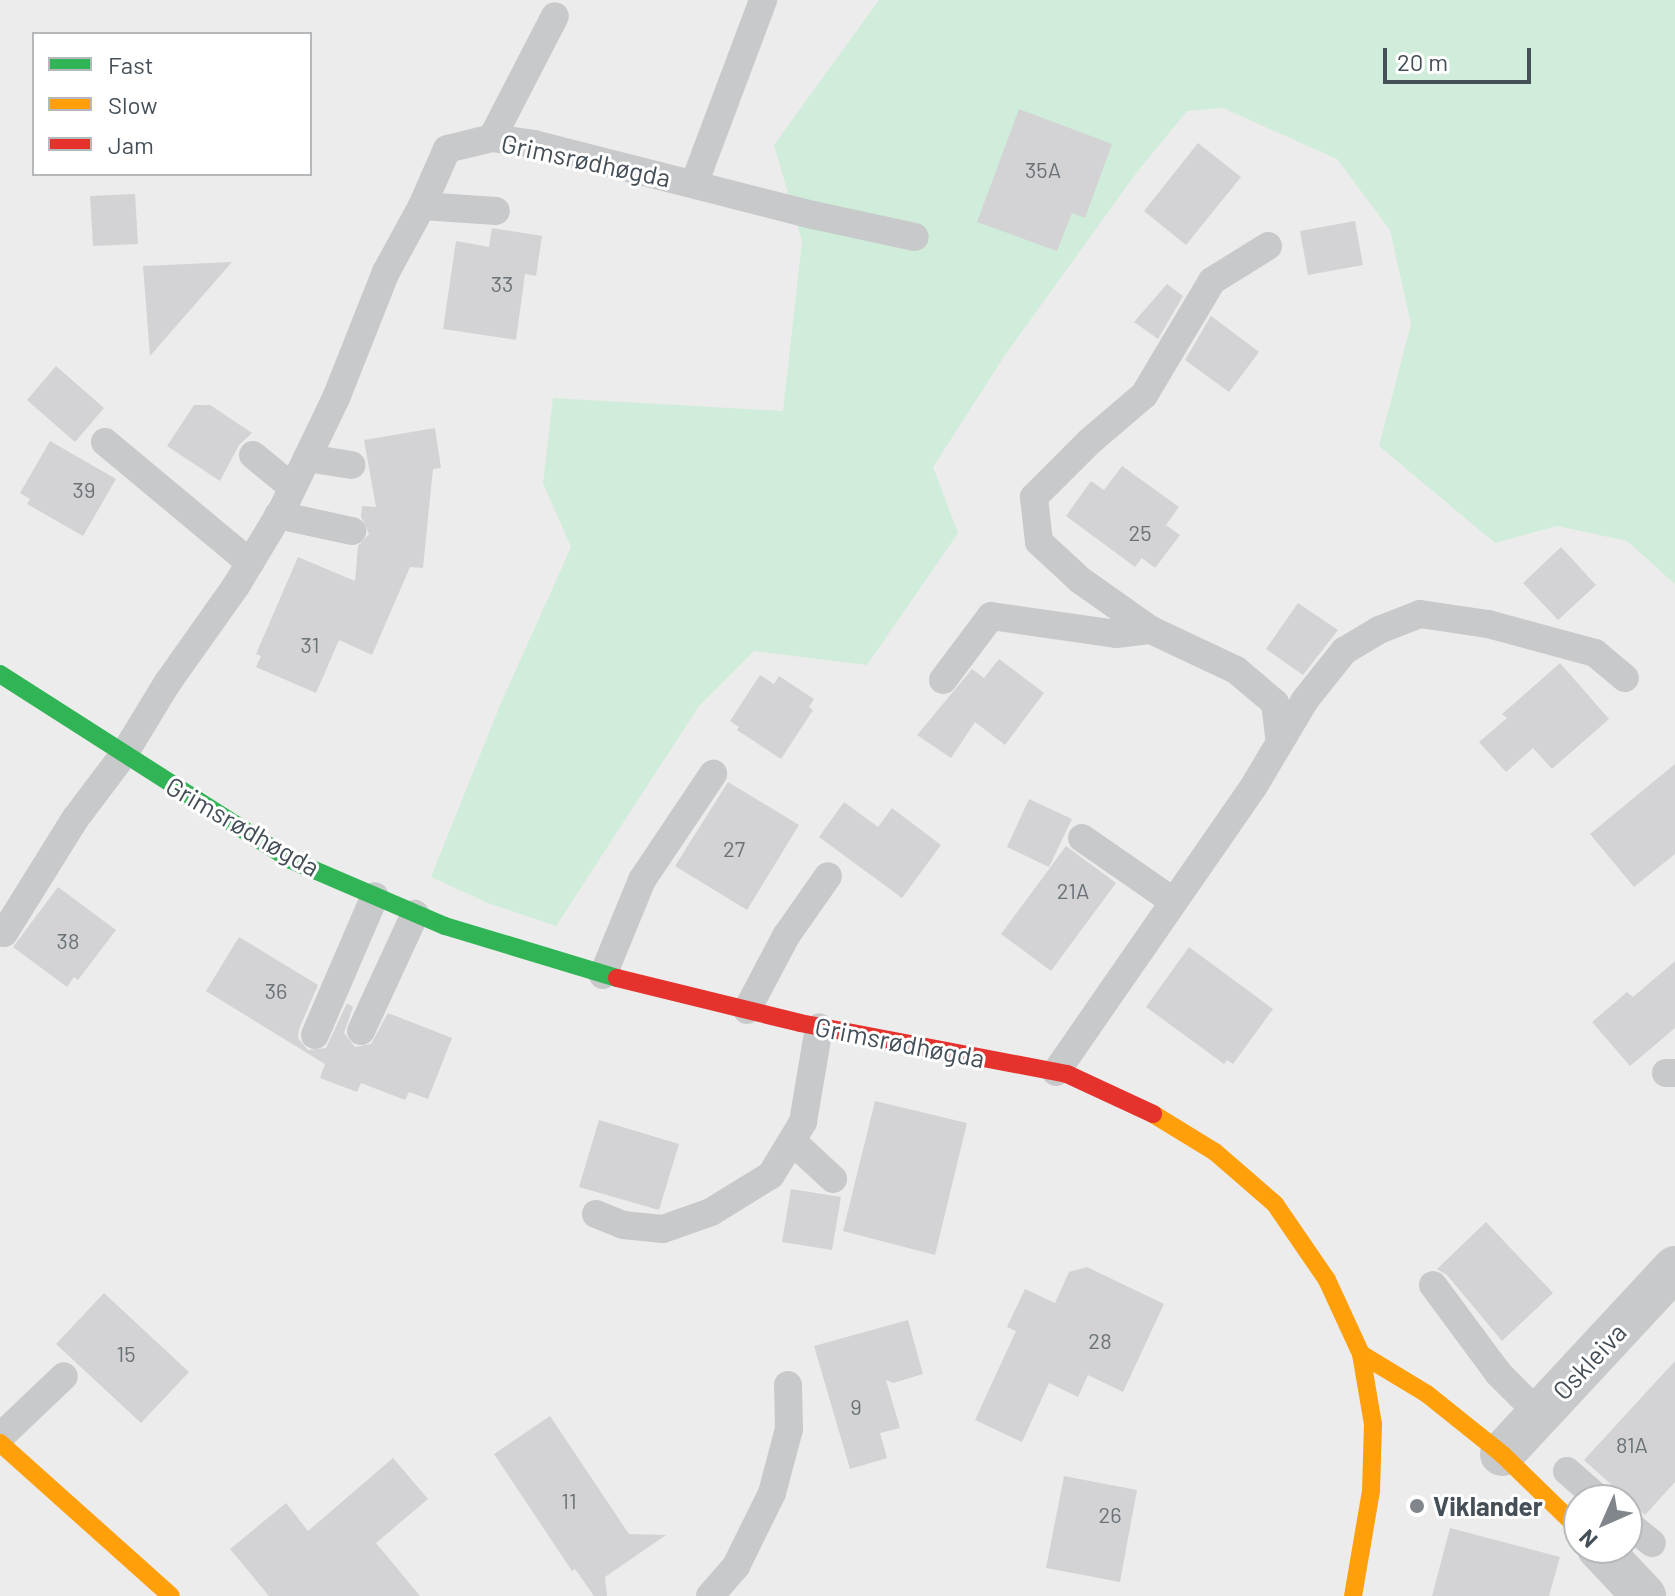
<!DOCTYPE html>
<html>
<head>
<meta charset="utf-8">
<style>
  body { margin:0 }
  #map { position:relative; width:1675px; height:1596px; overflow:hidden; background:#edecec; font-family:Barlow,sans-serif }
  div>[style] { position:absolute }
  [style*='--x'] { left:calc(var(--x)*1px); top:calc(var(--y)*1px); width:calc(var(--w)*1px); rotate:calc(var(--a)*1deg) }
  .green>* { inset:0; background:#d0ecda }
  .building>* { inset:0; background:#d3d3d5 }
  .lane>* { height:28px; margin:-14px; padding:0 14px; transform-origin:14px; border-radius:14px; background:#c7c9cb }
  .street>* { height:44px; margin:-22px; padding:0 22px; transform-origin:22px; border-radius:22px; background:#c7c9cb }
  .fast>* { height:18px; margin:-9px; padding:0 9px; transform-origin:9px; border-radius:9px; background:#30b455 }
  .slow>* { height:18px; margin:-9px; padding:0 9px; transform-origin:9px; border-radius:9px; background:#ff9f0a }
  .jam>* { height:18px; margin:-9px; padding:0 9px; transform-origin:9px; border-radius:9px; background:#e5322d }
  .dots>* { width:22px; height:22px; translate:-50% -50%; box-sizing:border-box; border:4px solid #fff; border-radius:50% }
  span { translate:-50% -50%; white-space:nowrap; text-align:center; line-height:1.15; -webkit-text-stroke:6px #fff; paint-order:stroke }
  .number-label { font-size:22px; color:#6a7278 }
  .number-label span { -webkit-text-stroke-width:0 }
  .street-label { font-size:26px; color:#454f58 }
  .poi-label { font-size:26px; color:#454f58; font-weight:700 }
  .left { translate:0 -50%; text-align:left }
  .legend { position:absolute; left:32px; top:32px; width:280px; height:144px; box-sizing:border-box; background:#fff; border:2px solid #b5b9bc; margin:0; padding:10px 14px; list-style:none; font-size:24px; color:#454f58 }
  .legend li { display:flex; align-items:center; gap:16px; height:40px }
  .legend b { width:40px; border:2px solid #b5b9bc }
  .north { position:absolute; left:1563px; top:1484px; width:80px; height:80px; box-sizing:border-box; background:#fff; border:2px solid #b5b9bc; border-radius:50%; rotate:225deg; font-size:22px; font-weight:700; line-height:32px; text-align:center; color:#454f58 }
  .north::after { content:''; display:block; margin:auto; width:28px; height:36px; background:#80868c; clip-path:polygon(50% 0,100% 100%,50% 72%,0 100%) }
  .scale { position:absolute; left:1383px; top:48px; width:148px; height:36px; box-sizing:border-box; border:4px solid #454f58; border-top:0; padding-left:10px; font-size:24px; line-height:28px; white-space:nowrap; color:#454f58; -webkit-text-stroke:6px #fff; paint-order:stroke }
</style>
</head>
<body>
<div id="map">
  <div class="green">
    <i style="clip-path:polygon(879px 0,1675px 0,1675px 584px,1627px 541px,1557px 526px,1495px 543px,1379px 446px,1411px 324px,1390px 230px,1337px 159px,1223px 108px,1187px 111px,1137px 172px,1005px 355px,933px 467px,958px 533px,867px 665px,754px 651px,699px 706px,556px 926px,488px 903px,431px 877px,501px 703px,571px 547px,543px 483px,553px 398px,783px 411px,802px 241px,774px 145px)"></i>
  </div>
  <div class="building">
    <i style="clip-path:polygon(1019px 109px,1112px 144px,1085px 218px,1072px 213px,1057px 251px,977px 222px)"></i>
    <i style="clip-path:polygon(1198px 143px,1241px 177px,1186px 245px,1144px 211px)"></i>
    <i style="clip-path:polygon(135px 194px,138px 244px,93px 246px,90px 196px)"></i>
    <i style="clip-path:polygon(1355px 221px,1363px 265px,1308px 275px,1300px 231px)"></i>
    <i style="clip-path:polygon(492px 228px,542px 236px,536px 276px,525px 274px,516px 340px,443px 329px,456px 241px,489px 247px)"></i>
    <i style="clip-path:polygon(232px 262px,150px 356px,143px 266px)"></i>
    <i style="clip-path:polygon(1167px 284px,1183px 296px,1158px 339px,1134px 322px)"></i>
    <i style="clip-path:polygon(1211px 316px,1259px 352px,1229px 392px,1185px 360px)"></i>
    <i style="clip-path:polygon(56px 366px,104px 408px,75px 442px,27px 400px)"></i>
    <i style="clip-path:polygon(194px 405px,210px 405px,252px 433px,239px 445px,220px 481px,167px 446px)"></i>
    <i style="clip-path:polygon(435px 428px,441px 468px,433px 469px,423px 568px,410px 567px,372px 655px,339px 640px,316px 693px,256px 667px,261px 656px,256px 654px,298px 557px,355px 581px,358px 546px,369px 534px,361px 517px,362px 506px,376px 507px,364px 440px)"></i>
    <i style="clip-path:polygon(50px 441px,116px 479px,83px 536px,27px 504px,30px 499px,20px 493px)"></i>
    <i style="clip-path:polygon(1122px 466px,1179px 507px,1166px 525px,1180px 535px,1155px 568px,1142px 558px,1135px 567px,1066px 516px,1091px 481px,1104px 490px)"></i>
    <i style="clip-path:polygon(1561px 547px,1596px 585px,1558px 620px,1523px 583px)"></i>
    <i style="clip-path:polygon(1298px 603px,1338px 630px,1303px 675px,1266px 649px)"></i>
    <i style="clip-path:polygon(999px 659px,1044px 693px,1005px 745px,975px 722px,951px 758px,917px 735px,972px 669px,984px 678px)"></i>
    <i style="clip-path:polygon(1560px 663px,1609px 719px,1552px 769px,1533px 748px,1506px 772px,1479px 742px,1507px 718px,1502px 714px)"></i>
    <i style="clip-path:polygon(760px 675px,774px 684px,779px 676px,814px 699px,809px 707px,813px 710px,781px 759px,737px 730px,739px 727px,730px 721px)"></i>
    <i style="clip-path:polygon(1675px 764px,1675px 854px,1634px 887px,1590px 834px)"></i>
    <i style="clip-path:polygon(728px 782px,799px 825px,747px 910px,675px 866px)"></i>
    <i style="clip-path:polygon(1029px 799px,1072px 819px,1049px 867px,1007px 847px)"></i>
    <i style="clip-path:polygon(844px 802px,878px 827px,892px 808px,941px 845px,902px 898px,819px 837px)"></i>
    <i style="clip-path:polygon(1066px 846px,1116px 883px,1051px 971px,1001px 934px)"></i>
    <i style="clip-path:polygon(58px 887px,116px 930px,78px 980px,74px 977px,67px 987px,13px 947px)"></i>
    <i style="clip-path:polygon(239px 937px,318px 985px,299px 1029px,298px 1038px,308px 1050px,326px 1048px,347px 1003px,353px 1007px,344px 1033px,355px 1047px,371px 1044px,388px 1013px,452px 1038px,428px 1099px,409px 1092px,405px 1100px,361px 1083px,357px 1092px,320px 1078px,325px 1064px,206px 991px)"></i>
    <i style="clip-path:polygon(1189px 947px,1273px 1009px,1233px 1064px,1227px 1060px,1224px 1064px,1146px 1007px)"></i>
    <i style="clip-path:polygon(1675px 961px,1675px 1028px,1630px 1066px,1592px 1022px,1627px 992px,1633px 997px)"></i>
    <i style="clip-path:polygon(875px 1101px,967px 1123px,935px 1255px,843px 1231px)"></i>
    <i style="clip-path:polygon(599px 1120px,679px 1144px,659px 1210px,579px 1187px)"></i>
    <i style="clip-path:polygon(791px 1189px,841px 1197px,832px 1250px,782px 1242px)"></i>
    <i style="clip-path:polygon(1486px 1222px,1553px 1293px,1502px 1341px,1447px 1275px,1437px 1269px)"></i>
    <i style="clip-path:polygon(1087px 1267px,1164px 1304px,1123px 1392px,1088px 1375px,1078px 1397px,1049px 1383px,1022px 1442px,975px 1420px,1016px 1331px,1007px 1327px,1025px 1289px,1055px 1303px,1069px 1272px)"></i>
    <i style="clip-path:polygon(104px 1293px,189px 1372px,141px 1423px,56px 1344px)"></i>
    <i style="clip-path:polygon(908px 1320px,923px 1374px,893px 1383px,886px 1380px,900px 1428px,880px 1433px,887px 1458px,850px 1469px,814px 1346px)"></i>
    <i style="clip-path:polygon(1675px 1361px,1675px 1482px,1645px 1515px,1584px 1460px)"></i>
    <i style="clip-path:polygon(550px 1416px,629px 1534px,666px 1535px,605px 1577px,607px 1596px,594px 1596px,575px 1569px,572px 1571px,494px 1454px)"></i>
    <i style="clip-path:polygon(393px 1458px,428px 1499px,376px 1543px,420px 1596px,269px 1596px,230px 1549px,286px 1503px,308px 1531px)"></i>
    <i style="clip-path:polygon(1064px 1476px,1137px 1490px,1120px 1582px,1046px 1568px)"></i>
    <i style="clip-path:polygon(1450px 1528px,1560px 1557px,1549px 1596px,1432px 1596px)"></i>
  </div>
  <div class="lane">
    <i style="--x:492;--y:138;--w:137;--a:-62.7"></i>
    <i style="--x:694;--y:184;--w:197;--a:-69.4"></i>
    <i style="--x:422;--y:206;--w:74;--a:3.9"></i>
    <i style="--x:1268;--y:246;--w:66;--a:148"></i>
    <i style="--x:1212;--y:281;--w:133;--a:120.8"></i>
    <i style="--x:1144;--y:395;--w:72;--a:139.5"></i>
    <i style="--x:1089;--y:442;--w:78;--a:135"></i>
    <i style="--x:1034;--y:497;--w:45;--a:83.7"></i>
    <i style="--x:1039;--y:542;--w:56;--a:42.8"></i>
    <i style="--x:1080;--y:580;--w:87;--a:35.2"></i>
    <i style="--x:1151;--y:630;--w:94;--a:25.2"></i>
    <i style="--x:1236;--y:670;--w:51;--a:40.2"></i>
    <i style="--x:1275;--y:703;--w:39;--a:83"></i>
    <i style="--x:105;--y:442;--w:189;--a:39.8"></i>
    <i style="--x:253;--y:455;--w:50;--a:39.4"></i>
    <i style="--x:307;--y:458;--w:45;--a:9"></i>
    <i style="--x:278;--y:515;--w:76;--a:12.2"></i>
    <i style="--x:943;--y:680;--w:80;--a:-53.1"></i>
    <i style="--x:991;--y:616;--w:126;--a:8.2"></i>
    <i style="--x:1116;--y:634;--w:35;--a:-7"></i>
    <i style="--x:1082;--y:838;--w:111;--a:34.7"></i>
    <i style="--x:4;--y:933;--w:134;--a:-58.1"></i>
    <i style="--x:75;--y:819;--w:81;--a:-53"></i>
    <i style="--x:124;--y:754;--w:84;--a:-58.6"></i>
    <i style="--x:168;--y:682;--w:118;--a:-54.7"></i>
    <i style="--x:236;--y:586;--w:91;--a:-58.9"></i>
    <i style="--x:283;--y:508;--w:122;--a:-64.3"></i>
    <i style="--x:336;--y:398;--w:136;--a:-68.4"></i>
    <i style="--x:386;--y:272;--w:75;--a:-61.4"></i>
    <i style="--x:422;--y:206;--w:62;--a:-66.3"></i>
    <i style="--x:447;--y:149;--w:46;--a:-13.7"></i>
    <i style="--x:492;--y:138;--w:42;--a:8.1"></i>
    <i style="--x:534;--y:144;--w:288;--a:14.3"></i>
    <i style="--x:813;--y:215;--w:104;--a:12.2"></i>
    <i style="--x:603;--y:975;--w:103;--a:-67.7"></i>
    <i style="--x:642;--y:880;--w:128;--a:-56.2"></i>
    <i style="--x:747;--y:1010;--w:84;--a:-62.2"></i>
    <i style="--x:786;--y:936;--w:73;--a:-55"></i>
    <i style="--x:361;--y:1031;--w:129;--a:-65.2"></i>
    <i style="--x:315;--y:1035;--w:151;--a:-66.7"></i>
    <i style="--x:1056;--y:1072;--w:348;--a:-55.3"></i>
    <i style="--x:1254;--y:786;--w:100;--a:-59.3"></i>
    <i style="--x:1305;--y:700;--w:63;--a:-51.5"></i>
    <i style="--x:1344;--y:651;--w:41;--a:-31"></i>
    <i style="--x:1379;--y:630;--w:44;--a:-21.3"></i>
    <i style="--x:1420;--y:614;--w:69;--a:8.4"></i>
    <i style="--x:1488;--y:624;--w:111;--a:15.2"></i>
    <i style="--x:1595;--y:653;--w:39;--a:40"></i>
    <i style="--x:1666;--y:1073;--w:9;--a:0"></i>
    <i style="--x:792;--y:1141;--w:56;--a:42.8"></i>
    <i style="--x:596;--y:1214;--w:29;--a:22"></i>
    <i style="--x:623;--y:1225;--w:40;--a:5.7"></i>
    <i style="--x:663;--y:1229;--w:51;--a:-19.5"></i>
    <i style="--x:711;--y:1212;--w:70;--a:-31.7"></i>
    <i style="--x:771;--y:1175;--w:62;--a:-58.9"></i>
    <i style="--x:803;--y:1122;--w:96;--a:-80.4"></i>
    <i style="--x:1433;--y:1285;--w:109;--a:53.5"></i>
    <i style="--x:1498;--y:1373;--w:58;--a:45"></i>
    <i style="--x:0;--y:1437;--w:88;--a:-43.6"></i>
    <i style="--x:1567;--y:1471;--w:44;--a:41.3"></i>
    <i style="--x:1627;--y:1523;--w:32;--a:39"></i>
    <i style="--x:710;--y:1596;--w:40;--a:-49"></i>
    <i style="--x:736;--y:1566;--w:81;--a:-63.7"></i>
    <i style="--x:772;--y:1493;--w:66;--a:-75.1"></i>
    <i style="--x:789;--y:1429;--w:44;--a:-91.3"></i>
  </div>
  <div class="street">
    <i style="--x:1502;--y:1454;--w:254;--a:-47.1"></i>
    <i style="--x:1599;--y:1548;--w:66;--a:46.8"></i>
  </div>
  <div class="fast">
    <i style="--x:0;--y:674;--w:345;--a:32.6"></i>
    <i style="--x:291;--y:860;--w:168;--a:23.2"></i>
    <i style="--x:445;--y:926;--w:180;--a:16.8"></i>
  </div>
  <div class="slow">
    <i style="--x:1153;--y:1114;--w:73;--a:31.5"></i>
    <i style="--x:1215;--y:1152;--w:79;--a:40.9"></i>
    <i style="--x:1275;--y:1204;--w:92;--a:55.6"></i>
    <i style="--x:1327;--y:1280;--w:81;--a:65.3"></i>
    <i style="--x:1361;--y:1354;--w:71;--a:80.3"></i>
    <i style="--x:1373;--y:1424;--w:67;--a:91.7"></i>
    <i style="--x:1371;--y:1491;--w:107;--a:99.7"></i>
    <i style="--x:1361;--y:1354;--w:77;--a:31.2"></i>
    <i style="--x:1427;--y:1394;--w:96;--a:38.7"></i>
    <i style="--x:1502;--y:1454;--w:107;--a:44.2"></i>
    <i style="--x:0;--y:1443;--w:229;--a:41.8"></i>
  </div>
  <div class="jam">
    <i style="--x:617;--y:978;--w:188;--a:13.8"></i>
    <i style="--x:800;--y:1023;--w:272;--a:10.8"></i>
    <i style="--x:1067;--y:1074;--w:95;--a:24.9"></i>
  </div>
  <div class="dots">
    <i style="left:1417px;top:1506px;background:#80868c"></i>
  </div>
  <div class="number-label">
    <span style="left:1043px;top:170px">35A</span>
    <span style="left:502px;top:284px">33</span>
    <span style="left:84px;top:490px">39</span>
    <span style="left:1140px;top:533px">25</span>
    <span style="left:310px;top:645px">31</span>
    <span style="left:734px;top:849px">27</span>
    <span style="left:1073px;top:891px">21A</span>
    <span style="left:68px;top:941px">38</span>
    <span style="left:276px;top:991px">36</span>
    <span style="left:1100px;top:1341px">28</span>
    <span style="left:126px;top:1354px">15</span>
    <span style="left:856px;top:1407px">9</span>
    <span style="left:1632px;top:1445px">81A</span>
    <span style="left:569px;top:1501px">11</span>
    <span style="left:1110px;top:1515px">26</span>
  </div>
  <div class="street-label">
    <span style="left:586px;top:160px;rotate:12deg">Grimsrødhøgda</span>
    <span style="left:243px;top:826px;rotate:30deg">Grimsrødhøgda</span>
    <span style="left:900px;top:1042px;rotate:11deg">Grimsrødhøgda</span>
    <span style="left:1589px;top:1361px;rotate:-47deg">Oskleiva</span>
  </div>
  <div class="poi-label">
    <span class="left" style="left:1433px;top:1506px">Viklander</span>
  </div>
  <ul class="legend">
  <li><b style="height:10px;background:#30b455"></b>Fast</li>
  <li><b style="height:10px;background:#ff9f0a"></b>Slow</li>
  <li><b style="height:10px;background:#e5322d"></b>Jam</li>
  </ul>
  <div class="north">N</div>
  <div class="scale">20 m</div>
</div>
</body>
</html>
